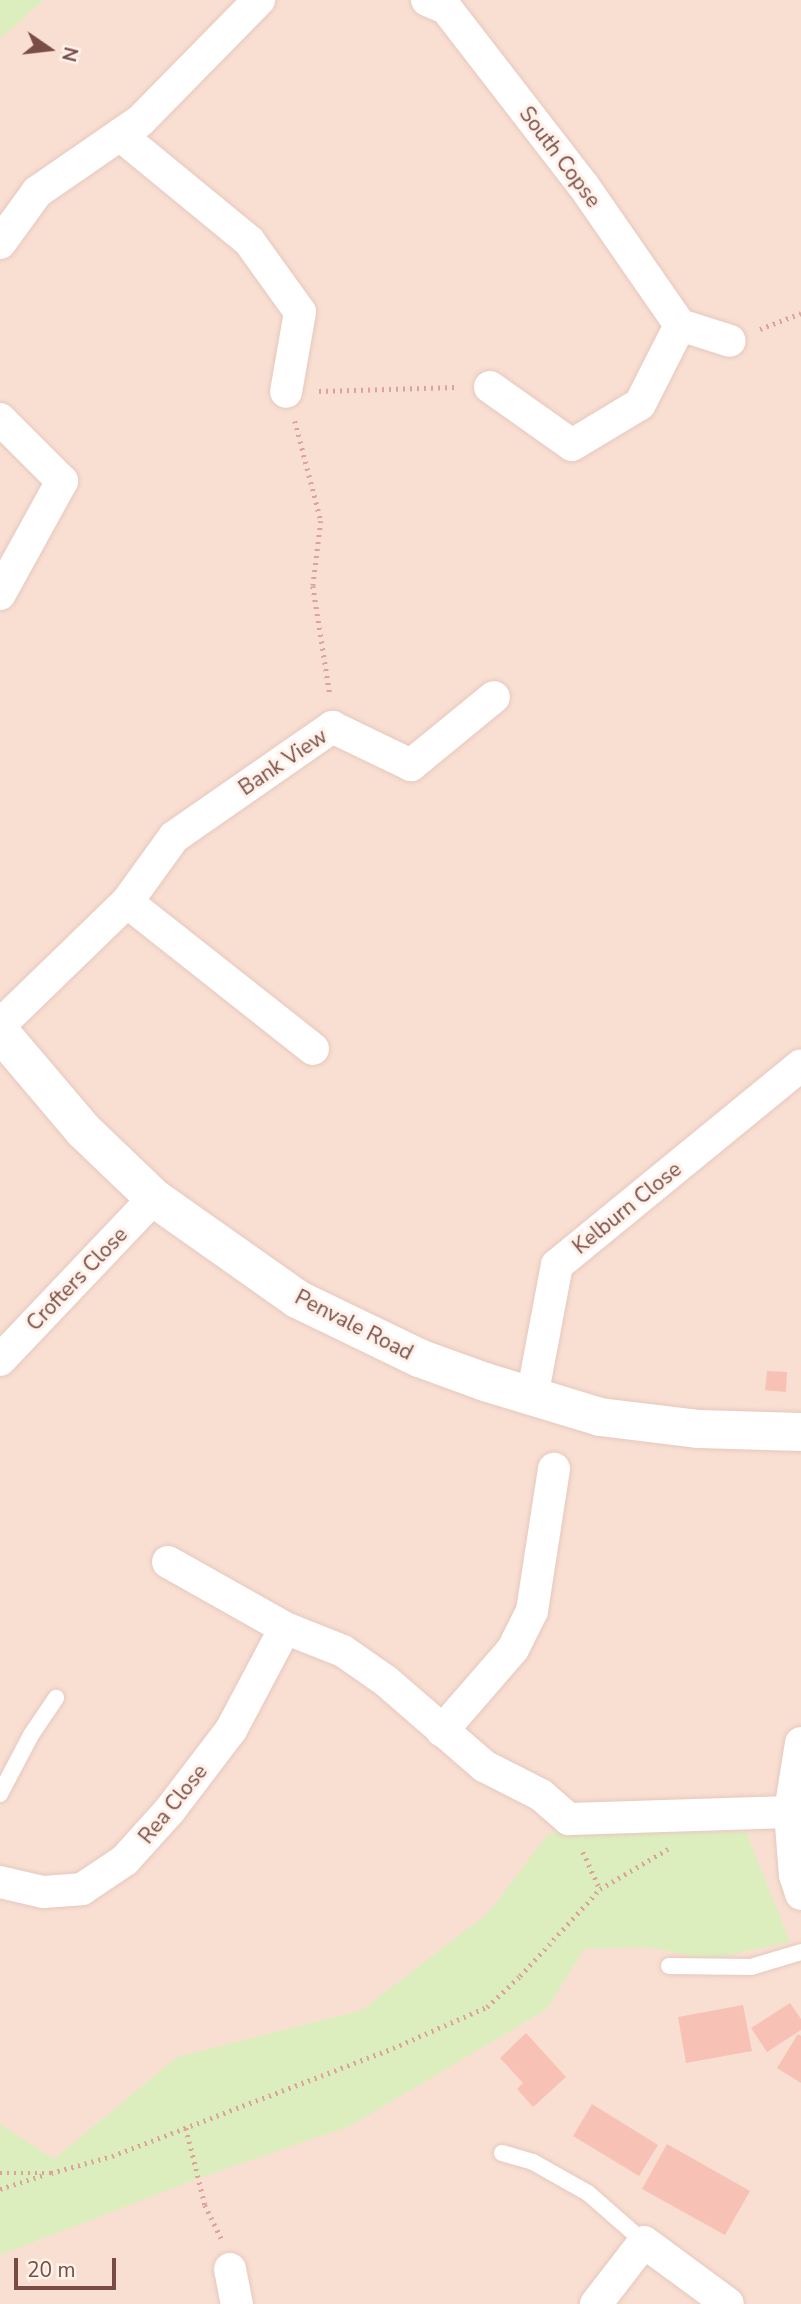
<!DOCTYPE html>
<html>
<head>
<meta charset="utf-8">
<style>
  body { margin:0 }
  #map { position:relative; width:801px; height:2304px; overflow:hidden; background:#ffede1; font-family:"Nunito Sans",sans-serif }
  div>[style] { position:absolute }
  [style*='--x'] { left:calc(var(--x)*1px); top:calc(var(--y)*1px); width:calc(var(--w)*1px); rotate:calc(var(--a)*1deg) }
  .residential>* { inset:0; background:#f9dfd2 }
  .green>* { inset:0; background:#dceebe }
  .building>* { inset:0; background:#f7c1b6 }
  .path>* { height:4.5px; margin-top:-2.25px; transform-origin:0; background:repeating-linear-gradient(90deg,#dca499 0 2px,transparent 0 7px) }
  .roads { filter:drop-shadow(0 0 2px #e6c8be) drop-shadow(0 0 2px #e6c8be) }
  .lane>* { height:16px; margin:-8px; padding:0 8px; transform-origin:8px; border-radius:8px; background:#fff }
  .street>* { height:32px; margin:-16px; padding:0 16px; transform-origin:16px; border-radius:16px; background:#fff }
  .secondary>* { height:38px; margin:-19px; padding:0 19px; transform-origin:19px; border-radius:19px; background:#fff }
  span { translate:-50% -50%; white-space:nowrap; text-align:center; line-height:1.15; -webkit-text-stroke:6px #fff2ea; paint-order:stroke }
  .street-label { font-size:21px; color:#794c45 }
  .north { position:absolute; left:14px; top:14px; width:70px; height:70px; -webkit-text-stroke:5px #fff2ea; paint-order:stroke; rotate:104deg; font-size:19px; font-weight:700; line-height:28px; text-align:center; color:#794c45 }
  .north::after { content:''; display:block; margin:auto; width:24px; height:32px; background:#794c45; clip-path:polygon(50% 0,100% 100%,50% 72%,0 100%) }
  .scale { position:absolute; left:14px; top:2258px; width:102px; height:32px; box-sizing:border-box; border:4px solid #794c45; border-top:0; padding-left:9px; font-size:21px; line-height:24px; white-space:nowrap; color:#794c45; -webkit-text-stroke:5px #fff2ea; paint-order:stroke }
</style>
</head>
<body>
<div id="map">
  <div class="residential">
    <i style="clip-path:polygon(0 0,801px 0,801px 2304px,0 2304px)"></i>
  </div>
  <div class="green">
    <i style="clip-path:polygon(0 0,44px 0,0 39px)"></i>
    <i style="clip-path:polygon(746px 1832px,790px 1942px,709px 1959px,647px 1947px,584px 1949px,547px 2009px,350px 2126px,205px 2176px,0 2255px,0 2124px,54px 2159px,177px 2057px,362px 2010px,488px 1913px,549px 1833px)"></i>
  </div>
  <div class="building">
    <i style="clip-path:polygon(767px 1371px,787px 1372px,786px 1392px,765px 1390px)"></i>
    <i style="clip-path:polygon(790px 2003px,801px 2019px,801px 2030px,767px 2052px,751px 2028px)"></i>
    <i style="clip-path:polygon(743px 2005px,752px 2051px,686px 2063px,678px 2017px)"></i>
    <i style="clip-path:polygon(526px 2033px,566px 2077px,533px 2107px,517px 2089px,523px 2083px,500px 2058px)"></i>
    <i style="clip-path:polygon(798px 2034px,801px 2036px,801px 2083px,777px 2068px)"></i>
    <i style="clip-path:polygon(592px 2104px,658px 2145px,639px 2176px,573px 2136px)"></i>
    <i style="clip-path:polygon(667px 2144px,750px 2191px,725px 2235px,642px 2189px)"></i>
  </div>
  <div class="path">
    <i style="--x:760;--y:329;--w:44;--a:-21.3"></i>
    <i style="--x:319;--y:391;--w:138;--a:-1.7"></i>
    <i style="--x:295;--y:421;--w:103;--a:75.4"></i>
    <i style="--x:321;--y:521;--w:65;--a:97"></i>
    <i style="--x:313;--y:586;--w:109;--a:81.1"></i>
    <i style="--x:583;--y:1852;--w:41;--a:65.3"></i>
    <i style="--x:186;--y:2128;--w:79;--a:76.1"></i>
    <i style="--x:205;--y:2205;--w:39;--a:64"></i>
    <i style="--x:0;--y:2173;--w:51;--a:0"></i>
    <i style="--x:51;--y:2173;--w:63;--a:-15.6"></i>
    <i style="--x:112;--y:2156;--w:301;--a:-21"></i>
    <i style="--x:393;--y:2048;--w:103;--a:-23.6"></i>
    <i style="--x:487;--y:2007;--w:45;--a:-43.2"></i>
    <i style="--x:520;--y:1976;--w:118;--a:-47.4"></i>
    <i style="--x:600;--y:1889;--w:79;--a:-30.5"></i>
    <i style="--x:0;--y:2189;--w:45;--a:-18"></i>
  </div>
  <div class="roads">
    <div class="lane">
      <i style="--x:0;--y:1794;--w:67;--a:-62.3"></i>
      <i style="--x:31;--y:1735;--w:45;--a:-56"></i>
      <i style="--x:669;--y:1966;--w:82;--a:0.7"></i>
      <i style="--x:751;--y:1967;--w:52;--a:-16.7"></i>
      <i style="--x:502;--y:2153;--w:32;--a:16"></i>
      <i style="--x:533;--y:2162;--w:63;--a:29.4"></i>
      <i style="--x:588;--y:2193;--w:74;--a:41.2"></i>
    </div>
    <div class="street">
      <i style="--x:427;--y:0;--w:21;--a:23"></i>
      <i style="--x:446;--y:8;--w:224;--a:52.3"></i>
      <i style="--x:583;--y:185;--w:170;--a:55.3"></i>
      <i style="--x:680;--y:325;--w:52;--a:17.7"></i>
      <i style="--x:120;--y:135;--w:167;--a:39.4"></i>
      <i style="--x:249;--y:241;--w:87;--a:54.3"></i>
      <i style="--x:300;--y:312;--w:81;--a:99.9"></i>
      <i style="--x:0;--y:243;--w:63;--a:-54"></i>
      <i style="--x:37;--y:192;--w:125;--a:-34.6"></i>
      <i style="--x:140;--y:121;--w:170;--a:-45.5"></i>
      <i style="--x:490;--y:387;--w:100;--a:35.3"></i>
      <i style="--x:572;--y:445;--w:79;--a:-31.1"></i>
      <i style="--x:640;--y:404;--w:89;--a:-63.1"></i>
      <i style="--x:0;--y:419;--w:88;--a:45"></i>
      <i style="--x:62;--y:481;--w:129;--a:118.8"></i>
      <i style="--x:127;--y:902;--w:237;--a:38.3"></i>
      <i style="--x:0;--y:1025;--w:177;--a:-44.1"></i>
      <i style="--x:127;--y:902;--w:80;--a:-54.1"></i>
      <i style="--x:174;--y:837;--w:193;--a:-34.8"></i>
      <i style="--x:332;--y:727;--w:88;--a:25.7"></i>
      <i style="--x:411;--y:765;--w:107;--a:-39.3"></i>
      <i style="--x:0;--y:1360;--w:224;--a:-46.5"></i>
      <i style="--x:532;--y:1397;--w:134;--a:-79.3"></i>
      <i style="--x:557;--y:1265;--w:315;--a:-39.3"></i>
      <i style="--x:168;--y:1562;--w:134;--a:29.4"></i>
      <i style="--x:285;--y:1628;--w:62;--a:21.6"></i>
      <i style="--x:343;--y:1651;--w:52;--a:34.9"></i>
      <i style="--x:386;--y:1681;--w:130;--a:40.9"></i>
      <i style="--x:484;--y:1766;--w:64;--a:27"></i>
      <i style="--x:541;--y:1795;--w:37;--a:41"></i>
      <i style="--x:569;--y:1819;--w:221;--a:-1.8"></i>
      <i style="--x:442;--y:1731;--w:108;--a:-49.1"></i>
      <i style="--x:513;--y:1649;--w:42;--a:-63.4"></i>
      <i style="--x:532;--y:1611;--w:144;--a:-81.2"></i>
      <i style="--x:801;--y:1743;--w:70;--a:99.1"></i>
      <i style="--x:790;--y:1812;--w:63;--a:85.5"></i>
      <i style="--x:795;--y:1875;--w:20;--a:72"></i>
      <i style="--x:0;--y:1882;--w:44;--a:13.1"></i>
      <i style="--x:43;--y:1892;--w:39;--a:-4"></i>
      <i style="--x:82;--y:1889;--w:52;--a:-34"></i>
      <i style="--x:125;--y:1860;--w:67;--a:-48"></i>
      <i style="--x:170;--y:1810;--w:101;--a:-52.7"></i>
      <i style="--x:231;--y:1730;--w:115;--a:-62.1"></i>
      <i style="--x:230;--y:2269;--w:36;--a:79"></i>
      <i style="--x:596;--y:2304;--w:78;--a:-52.3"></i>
      <i style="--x:644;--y:2242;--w:104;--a:36.4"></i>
    </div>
    <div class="secondary">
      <i style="--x:0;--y:1032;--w:128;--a:49.7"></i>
      <i style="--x:83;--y:1130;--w:98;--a:43.8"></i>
      <i style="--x:154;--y:1198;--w:175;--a:35.2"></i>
      <i style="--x:297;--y:1299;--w:136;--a:25.8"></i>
      <i style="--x:419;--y:1358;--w:70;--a:20"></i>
      <i style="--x:485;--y:1382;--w:120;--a:16.9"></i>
      <i style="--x:600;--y:1417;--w:100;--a:6.9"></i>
      <i style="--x:699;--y:1429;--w:102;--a:1.7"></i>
    </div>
  </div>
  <div class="street-label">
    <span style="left:560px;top:157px;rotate:53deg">South Copse</span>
    <span style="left:283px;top:762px;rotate:-34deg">Bank View</span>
    <span style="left:627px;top:1208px;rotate:-39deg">Kelburn Close</span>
    <span style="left:77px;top:1279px;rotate:-46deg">Crofters Close</span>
    <span style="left:354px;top:1325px;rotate:27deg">Penvale Road</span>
    <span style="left:173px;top:1804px;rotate:-51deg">Rea Close</span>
  </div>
  <div class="north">N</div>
  <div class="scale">20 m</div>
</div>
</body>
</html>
